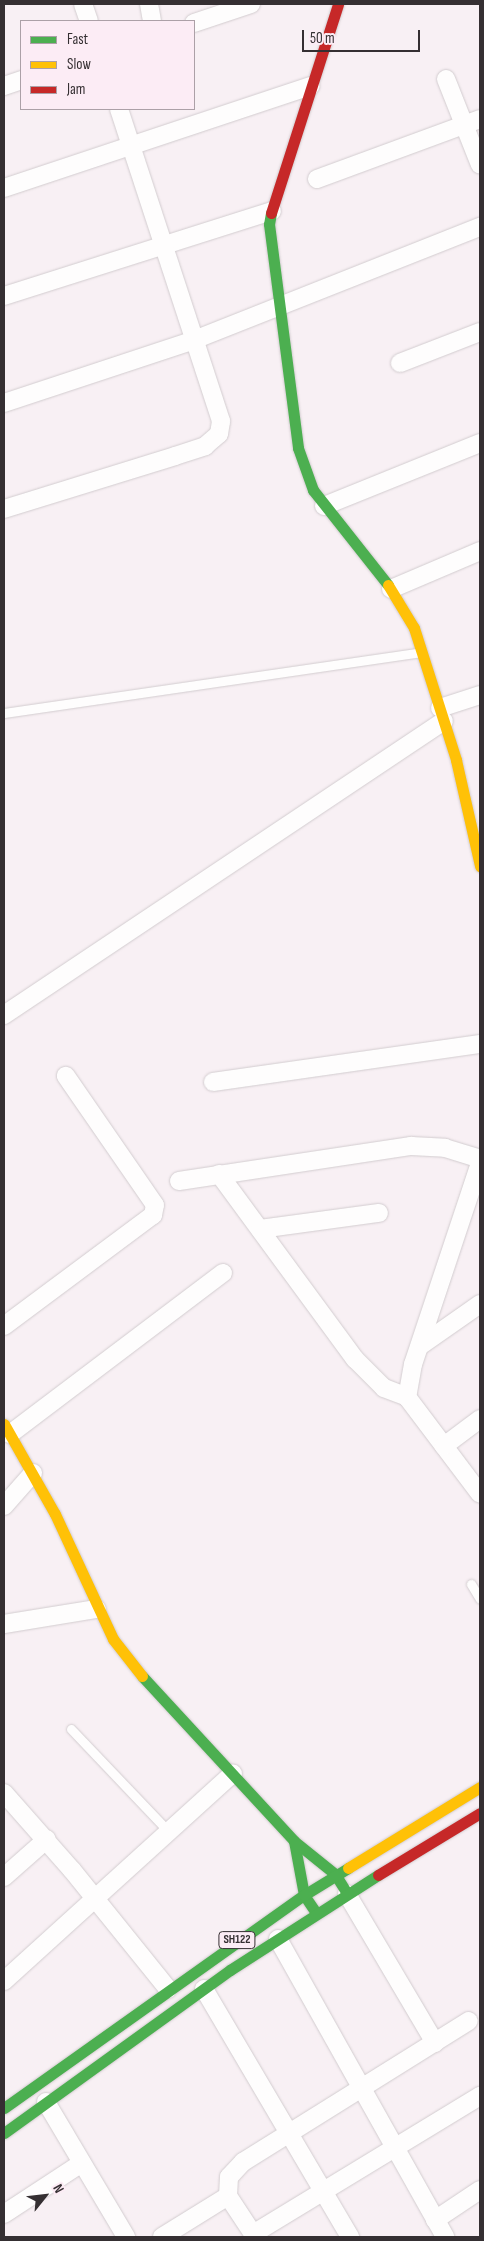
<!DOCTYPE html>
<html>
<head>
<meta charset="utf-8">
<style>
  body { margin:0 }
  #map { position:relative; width:484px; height:2241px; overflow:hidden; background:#f8f0f4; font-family:"Sofia Sans Condensed",sans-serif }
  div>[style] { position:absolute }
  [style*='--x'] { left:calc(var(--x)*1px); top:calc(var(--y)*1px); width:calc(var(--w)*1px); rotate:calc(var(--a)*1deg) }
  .roads { filter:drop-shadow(0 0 1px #d2cccf) drop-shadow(0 0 1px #d2cccf) }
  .lane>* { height:9px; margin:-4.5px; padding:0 4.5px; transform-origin:4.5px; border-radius:4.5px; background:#fefdfd }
  .street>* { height:18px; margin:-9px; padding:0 9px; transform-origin:9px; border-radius:9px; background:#fefdfd }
  .fast>* { height:11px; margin:-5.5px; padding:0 5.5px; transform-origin:5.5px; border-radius:5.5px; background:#4caf50 }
  .slow>* { height:11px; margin:-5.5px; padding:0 5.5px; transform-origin:5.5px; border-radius:5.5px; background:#ffc107 }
  .jam>* { height:11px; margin:-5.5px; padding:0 5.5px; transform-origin:5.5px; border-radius:5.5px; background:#c62828 }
  span { translate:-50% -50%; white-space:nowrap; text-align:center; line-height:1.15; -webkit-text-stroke:4px #fcecf5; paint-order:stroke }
  .shield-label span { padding:1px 4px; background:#fcecf5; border:1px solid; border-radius:4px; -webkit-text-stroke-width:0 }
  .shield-label { font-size:12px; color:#352f32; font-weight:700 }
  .frame { position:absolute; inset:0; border:5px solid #352f32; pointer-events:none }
  .legend { position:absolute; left:20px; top:20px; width:175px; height:90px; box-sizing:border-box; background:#fcecf5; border:1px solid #aca0a7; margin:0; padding:6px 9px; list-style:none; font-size:15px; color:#352f32 }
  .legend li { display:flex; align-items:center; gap:10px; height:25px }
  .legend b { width:25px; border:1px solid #aca0a7 }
  .north { position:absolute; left:20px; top:2171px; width:50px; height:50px; -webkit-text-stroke:4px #fcecf5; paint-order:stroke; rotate:61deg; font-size:14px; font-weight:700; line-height:20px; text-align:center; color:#352f32 }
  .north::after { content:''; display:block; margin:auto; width:18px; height:22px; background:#352f32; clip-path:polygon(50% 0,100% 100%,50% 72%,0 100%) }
  .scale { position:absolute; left:302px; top:30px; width:118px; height:22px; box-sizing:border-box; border:2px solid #352f32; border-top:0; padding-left:6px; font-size:15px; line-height:18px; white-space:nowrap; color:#352f32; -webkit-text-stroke:4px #fcecf5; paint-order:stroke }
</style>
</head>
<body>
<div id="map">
  <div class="roads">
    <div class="lane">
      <i style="--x:4;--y:713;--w:422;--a:-8.3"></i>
      <i style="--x:471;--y:1584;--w:17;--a:59"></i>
      <i style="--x:71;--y:1729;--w:142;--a:46.4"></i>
    </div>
    <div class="street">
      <i style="--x:83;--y:4;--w:18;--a:71"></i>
      <i style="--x:149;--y:4;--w:17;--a:80"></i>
      <i style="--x:194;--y:23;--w:60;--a:-18.4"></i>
      <i style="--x:446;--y:79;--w:92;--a:68.4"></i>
      <i style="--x:4;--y:86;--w:18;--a:-19"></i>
      <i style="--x:317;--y:179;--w:174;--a:-20.2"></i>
      <i style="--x:4;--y:188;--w:323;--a:-18.4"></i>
      <i style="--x:4;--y:296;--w:281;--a:-17.6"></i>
      <i style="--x:400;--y:363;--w:86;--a:-21.2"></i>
      <i style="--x:4;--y:403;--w:200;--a:-18.3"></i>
      <i style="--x:194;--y:340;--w:308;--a:-21.6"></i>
      <i style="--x:324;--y:506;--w:168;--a:-22"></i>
      <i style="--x:4;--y:509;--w:179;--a:-17.2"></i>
      <i style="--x:175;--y:456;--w:32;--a:-18"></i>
      <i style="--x:205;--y:446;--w:18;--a:-41"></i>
      <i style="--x:219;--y:434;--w:13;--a:-81"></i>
      <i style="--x:221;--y:421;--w:328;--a:-108.1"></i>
      <i style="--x:391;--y:589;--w:97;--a:-23.1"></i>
      <i style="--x:440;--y:708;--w:42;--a:-18"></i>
      <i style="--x:4;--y:1015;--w:529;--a:-33.75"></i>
      <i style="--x:213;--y:1082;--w:270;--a:-8.1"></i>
      <i style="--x:480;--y:1163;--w:212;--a:108.4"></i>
      <i style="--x:413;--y:1364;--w:34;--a:100"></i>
      <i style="--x:407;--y:1397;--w:121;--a:53"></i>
      <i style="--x:219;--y:1174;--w:230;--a:53.7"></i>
      <i style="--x:355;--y:1359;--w:41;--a:45"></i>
      <i style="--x:384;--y:1388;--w:25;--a:21"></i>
      <i style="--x:179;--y:1181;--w:235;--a:-8.6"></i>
      <i style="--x:411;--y:1146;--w:34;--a:3"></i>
      <i style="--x:445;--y:1148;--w:37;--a:17"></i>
      <i style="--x:260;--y:1229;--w:120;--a:-7.7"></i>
      <i style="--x:4;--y:1326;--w:186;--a:-36.7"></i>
      <i style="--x:153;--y:1215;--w:10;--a:-79"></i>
      <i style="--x:155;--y:1205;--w:157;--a:-124.6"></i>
      <i style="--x:420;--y:1346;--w:73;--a:-35"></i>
      <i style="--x:10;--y:1434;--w:267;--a:-37.1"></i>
      <i style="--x:444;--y:1446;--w:45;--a:-36.9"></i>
      <i style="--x:4;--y:1506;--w:44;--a:-48.7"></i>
      <i style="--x:4;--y:1624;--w:94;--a:-9.2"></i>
      <i style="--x:4;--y:1793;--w:103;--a:48.6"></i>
      <i style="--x:72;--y:1870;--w:153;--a:51.1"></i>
      <i style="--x:4;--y:1877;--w:57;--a:-41.5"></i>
      <i style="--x:347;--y:1894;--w:173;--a:59.4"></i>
      <i style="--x:278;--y:1939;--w:342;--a:60.7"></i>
      <i style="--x:4;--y:1981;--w:309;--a:-42.2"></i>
      <i style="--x:204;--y:1989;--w:288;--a:59.5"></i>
      <i style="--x:46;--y:2102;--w:157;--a:59.3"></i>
      <i style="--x:228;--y:2196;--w:19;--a:-87"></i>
      <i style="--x:229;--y:2177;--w:21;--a:-47"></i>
      <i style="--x:243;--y:2162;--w:266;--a:-32"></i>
      <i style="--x:4;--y:2214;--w:93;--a:-33.2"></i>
      <i style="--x:435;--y:2220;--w:54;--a:-33.7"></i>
      <i style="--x:253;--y:2234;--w:266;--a:-31.3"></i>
      <i style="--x:162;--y:2237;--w:78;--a:-31.8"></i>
      <i style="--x:228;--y:2196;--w:49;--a:56.6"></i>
    </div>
    <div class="fast">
      <i style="--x:271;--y:213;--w:11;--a:100"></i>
      <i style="--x:269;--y:224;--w:226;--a:82.6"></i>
      <i style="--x:298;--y:448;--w:45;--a:70.3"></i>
      <i style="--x:313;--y:490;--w:121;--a:51.7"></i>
      <i style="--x:142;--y:1676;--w:224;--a:47.3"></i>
      <i style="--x:294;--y:1841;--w:53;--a:38.8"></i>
      <i style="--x:335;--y:1874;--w:19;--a:58"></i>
      <i style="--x:294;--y:1841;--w:55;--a:79.5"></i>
      <i style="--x:304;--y:1895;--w:18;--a:56"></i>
      <i style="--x:4;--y:2108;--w:368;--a:-35.4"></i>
      <i style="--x:304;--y:1895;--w:52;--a:-31.5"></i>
      <i style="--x:4;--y:2133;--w:279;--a:-35.8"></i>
      <i style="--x:230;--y:1970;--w:176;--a:-32.7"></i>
    </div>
    <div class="slow">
      <i style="--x:388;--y:585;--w:50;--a:58.8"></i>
      <i style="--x:414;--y:628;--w:139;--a:72.3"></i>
      <i style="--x:456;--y:760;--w:109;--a:77.2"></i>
      <i style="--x:4;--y:1424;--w:103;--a:60.5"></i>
      <i style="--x:55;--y:1514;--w:138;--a:65.1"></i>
      <i style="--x:113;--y:1639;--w:47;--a:51.9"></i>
      <i style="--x:348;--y:1868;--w:155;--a:-31.5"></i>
    </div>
    <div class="jam">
      <i style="--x:271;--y:213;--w:219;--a:-72.2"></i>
      <i style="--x:378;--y:1875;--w:119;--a:-31.3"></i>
    </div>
  </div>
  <div class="shield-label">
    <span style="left:237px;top:1940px">SH122</span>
  </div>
  <div class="frame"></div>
  <ul class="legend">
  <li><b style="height:6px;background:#4caf50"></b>Fast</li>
  <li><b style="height:6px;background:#ffc107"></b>Slow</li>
  <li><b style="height:6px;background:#c62828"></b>Jam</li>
  </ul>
  <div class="north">N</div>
  <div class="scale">50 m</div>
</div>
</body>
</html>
